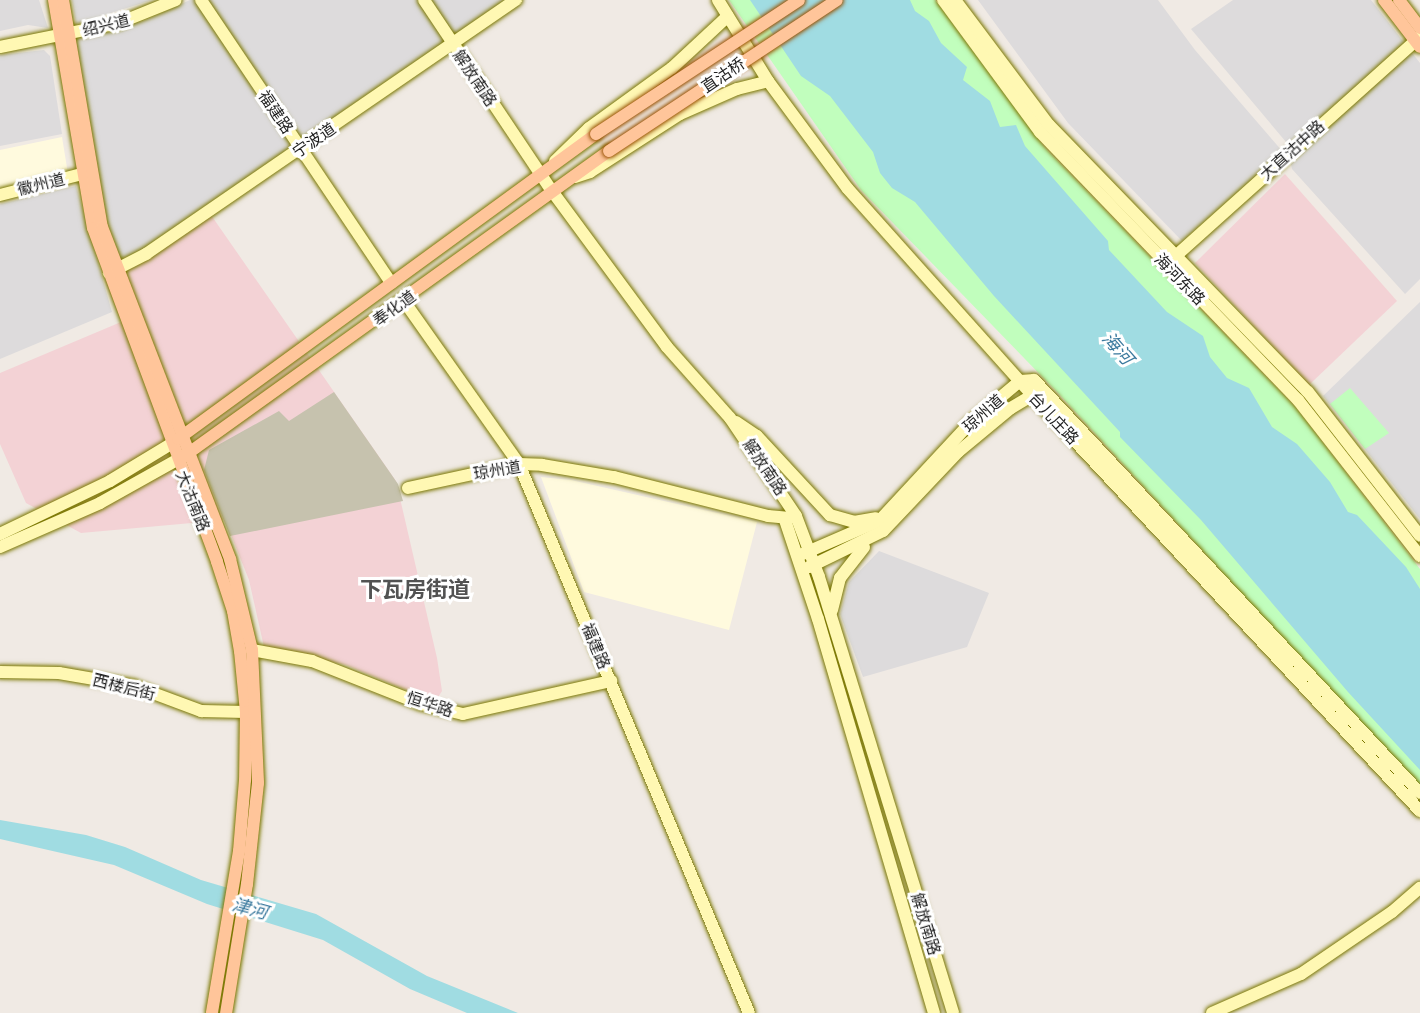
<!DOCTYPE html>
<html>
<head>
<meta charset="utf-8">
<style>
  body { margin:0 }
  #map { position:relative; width:1420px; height:1013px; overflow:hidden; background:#f0eae4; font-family:Commissioner,"Noto Sans SC",sans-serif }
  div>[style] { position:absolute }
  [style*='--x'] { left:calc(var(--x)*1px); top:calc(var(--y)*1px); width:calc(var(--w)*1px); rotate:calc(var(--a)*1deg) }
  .residential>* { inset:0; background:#dddbdc }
  .commercial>* { inset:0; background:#f3d2d5 }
  .education>* { inset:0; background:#fffade }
  .construction>* { inset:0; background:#c6c2ae }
  .park>* { inset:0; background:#c1febd }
  .water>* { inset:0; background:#a0dce2 }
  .roads { filter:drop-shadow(0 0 2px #7b7700) drop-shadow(0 0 2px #7b7700) }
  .secondary>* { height:12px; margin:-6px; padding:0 6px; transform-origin:6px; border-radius:6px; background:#fff8b3 }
  .primary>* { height:12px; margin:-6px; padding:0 6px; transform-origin:6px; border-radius:6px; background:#ffc59a }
  .bridges { filter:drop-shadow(0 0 2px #995100) drop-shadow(0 0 2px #995100) }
  .primary-bridge>* { height:12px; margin:-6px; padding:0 6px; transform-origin:6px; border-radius:6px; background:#ffc59a }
  span { translate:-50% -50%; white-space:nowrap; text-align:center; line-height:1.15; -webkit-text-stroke:6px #fff; paint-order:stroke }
  .street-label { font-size:16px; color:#1f1f1f }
  .water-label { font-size:18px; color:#3b7a9e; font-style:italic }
  .district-label { font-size:22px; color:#525252; font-weight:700 }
</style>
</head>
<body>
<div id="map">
  <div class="residential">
    <i style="clip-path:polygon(0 0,39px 0,48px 28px,28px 25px,0 31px)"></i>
    <i style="clip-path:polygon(72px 0,152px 0,76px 24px)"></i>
    <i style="clip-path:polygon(190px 0,511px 0,138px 252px,119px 259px,101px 202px,75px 38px,144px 21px)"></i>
    <i style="clip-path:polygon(978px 0,1158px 0,1195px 50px,1283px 152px,1182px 241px,1068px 123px)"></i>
    <i style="clip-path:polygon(1233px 0,1371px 0,1420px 63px,1420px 279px,1405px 294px,1292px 169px,1286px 142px,1191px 29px)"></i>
    <i style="clip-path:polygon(44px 50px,50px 56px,62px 134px,0 146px,0 55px)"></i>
    <i style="clip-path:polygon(76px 186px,112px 312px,0 359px,0 204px)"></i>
    <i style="clip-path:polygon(1420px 302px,1420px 519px,1323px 396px)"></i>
    <i style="clip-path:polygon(879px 551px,989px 593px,967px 647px,863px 677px,840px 614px,849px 582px)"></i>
  </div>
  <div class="commercial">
    <i style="clip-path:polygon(1285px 174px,1397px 301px,1309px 385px,1195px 263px)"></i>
    <i style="clip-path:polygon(211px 215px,396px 481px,437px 658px,442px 691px,435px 702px,346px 665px,264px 647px,249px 580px,225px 520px,81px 533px,26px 503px,0 444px,0 373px,121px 322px,105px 281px,154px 255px)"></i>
  </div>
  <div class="education">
    <i style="clip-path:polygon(62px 137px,68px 174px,0 191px,0 150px)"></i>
    <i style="clip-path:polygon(541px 477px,571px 480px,757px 522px,729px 630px,584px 592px)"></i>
  </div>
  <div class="construction">
    <i style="clip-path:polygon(334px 392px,398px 484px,403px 501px,230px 536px,204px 470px,209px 450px,279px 411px,289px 421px)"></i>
  </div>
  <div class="park">
    <i style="clip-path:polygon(729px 0,935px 0,1044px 147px,1296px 408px,1420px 569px,1420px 788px,1059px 394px,861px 190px)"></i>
    <i style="clip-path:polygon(1350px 388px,1389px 433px,1365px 449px,1330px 404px)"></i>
  </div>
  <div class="water">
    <i style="clip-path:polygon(750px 0,910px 0,915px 11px,929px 21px,941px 43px,967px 67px,963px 80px,990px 101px,1000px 127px,1016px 125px,1025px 146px,1108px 241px,1109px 250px,1167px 312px,1203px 336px,1210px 357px,1227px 378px,1249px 388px,1272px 427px,1297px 444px,1330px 482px,1348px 512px,1357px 515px,1406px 567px,1420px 589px,1420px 770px,1348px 692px,1201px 520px,1120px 437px,1120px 432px,994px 296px,915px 202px,892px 188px,880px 173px,873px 152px,830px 96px,801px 76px)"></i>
    <i style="clip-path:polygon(0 820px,86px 835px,125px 847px,201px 880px,316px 914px,427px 976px,518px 1013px,467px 1013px,410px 989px,323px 940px,207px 904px,114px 865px,0 839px)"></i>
  </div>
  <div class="roads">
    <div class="secondary">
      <i style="--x:201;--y:0;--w:341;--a:56.1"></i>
      <i style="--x:424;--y:0;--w:230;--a:56.2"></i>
      <i style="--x:552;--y:191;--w:194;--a:53.6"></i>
      <i style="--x:667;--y:347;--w:95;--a:48.4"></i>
      <i style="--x:730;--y:418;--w:118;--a:56"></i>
      <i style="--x:796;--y:516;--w:65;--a:69.3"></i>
      <i style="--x:819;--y:577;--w:456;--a:72.9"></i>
      <i style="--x:718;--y:0;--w:95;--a:58.3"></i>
      <i style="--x:768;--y:81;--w:134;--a:53.5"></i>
      <i style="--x:848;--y:189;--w:276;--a:48.2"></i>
      <i style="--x:1032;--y:395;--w:569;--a:46.99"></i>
      <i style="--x:943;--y:0;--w:164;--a:53.7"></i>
      <i style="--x:1040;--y:132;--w:372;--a:46.1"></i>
      <i style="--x:1298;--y:400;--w:198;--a:52"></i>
      <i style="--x:955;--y:0;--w:156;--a:53.1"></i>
      <i style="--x:1049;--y:125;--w:372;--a:45.9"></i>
      <i style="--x:1308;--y:392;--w:182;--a:52.1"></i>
      <i style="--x:0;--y:47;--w:121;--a:-11.4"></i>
      <i style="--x:119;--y:23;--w:61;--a:-22"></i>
      <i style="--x:555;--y:161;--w:47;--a:-44.1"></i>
      <i style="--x:589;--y:128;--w:102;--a:-35.9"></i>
      <i style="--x:672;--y:68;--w:76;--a:-42.9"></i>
      <i style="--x:575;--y:177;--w:16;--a:-18"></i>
      <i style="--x:590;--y:172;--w:107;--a:-32.8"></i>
      <i style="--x:680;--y:114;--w:62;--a:-23.7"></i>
      <i style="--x:737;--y:89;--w:32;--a:-14"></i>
      <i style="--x:0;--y:195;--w:85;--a:-14.4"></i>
      <i style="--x:1169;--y:262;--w:337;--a:-41.9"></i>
      <i style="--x:109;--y:273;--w:42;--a:-27.2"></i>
      <i style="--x:146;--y:254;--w:449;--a:-34.5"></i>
      <i style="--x:404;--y:301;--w:199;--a:54.8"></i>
      <i style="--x:519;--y:464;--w:595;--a:67.27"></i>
      <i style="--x:736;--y:422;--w:25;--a:34"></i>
      <i style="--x:757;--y:436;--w:108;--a:47.3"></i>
      <i style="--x:830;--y:515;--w:25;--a:16"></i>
      <i style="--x:854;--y:522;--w:22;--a:-10"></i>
      <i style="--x:408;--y:488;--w:114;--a:-12.2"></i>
      <i style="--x:519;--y:464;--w:23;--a:2"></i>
      <i style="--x:542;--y:465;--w:73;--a:9.5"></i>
      <i style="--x:614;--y:477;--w:159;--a:14.2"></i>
      <i style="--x:768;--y:516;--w:22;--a:5"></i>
      <i style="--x:785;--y:520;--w:104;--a:71.6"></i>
      <i style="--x:818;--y:619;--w:411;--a:73.6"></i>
      <i style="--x:0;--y:534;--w:122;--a:-25.7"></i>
      <i style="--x:110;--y:481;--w:71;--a:-31.2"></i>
      <i style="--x:0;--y:547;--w:109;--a:-23.7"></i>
      <i style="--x:100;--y:503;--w:88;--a:-29.2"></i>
      <i style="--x:798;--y:556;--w:88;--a:-23.4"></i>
      <i style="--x:879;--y:521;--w:134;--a:-47.1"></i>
      <i style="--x:970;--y:423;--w:65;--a:-40"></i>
      <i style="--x:1020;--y:381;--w:14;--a:-4"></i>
      <i style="--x:1034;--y:380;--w:565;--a:46.94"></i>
      <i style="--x:809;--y:567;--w:82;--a:-25.9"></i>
      <i style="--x:883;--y:531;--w:109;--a:-46.5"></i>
      <i style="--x:958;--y:452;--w:69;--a:-39.7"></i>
      <i style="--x:1011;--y:408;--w:31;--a:-31"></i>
      <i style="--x:832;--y:610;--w:33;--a:-76"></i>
      <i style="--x:840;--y:578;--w:39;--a:-52"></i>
      <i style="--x:252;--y:650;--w:61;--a:10.4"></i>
      <i style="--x:312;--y:661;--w:117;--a:21.5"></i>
      <i style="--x:421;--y:704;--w:43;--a:13.4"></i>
      <i style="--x:463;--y:714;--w:152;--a:-12.6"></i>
      <i style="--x:0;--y:672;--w:59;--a:1"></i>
      <i style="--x:59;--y:673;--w:76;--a:9.8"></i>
      <i style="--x:134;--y:686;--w:72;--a:20.5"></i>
      <i style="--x:201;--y:711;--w:45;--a:1.3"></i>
      <i style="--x:1212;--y:1013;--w:97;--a:-23.7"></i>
      <i style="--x:1301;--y:974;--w:110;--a:-34.3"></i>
      <i style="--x:1392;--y:912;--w:37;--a:-41"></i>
    </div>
    <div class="primary">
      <i style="--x:54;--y:0;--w:231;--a:80.3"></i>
      <i style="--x:93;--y:228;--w:356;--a:69.6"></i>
      <i style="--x:217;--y:562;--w:52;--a:71.9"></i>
      <i style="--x:233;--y:611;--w:41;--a:80.1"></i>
      <i style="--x:240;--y:651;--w:61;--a:84.4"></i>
      <i style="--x:246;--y:712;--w:68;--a:90.8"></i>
      <i style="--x:245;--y:780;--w:71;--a:94.8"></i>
      <i style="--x:239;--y:851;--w:164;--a:99.5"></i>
      <i style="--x:63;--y:0;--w:230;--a:80.3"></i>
      <i style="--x:102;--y:227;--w:356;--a:68.9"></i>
      <i style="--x:230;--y:559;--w:94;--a:76.4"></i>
      <i style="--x:252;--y:650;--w:133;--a:87.4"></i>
      <i style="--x:258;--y:783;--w:102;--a:96.2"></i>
      <i style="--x:247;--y:884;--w:131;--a:99.2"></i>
      <i style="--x:1384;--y:0;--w:59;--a:52.5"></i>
      <i style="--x:1399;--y:0;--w:35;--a:53"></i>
      <i style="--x:178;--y:439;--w:517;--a:-36.12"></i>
      <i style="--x:183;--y:457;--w:525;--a:-35.69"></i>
    </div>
  </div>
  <div class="bridges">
    <div class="primary-bridge">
      <i style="--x:596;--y:134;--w:243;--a:-33.4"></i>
      <i style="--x:609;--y:151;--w:273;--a:-33.5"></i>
    </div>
  </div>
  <div class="street-label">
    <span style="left:106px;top:25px;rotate:-14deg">绍兴道</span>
    <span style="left:723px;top:75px;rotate:-34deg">直沽桥</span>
    <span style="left:475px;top:78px;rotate:56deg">解放南路</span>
    <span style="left:276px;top:112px;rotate:56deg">福建路</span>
    <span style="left:314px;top:140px;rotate:-34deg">宁波道</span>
    <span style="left:1292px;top:150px;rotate:-42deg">大直沽中路</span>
    <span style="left:41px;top:184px;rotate:-14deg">徽州道</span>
    <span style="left:1180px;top:279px;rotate:46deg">海河东路</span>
    <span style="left:394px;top:308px;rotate:-36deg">奉化道</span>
    <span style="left:983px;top:413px;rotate:-41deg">琼州道</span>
    <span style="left:1054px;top:418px;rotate:47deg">台儿庄路</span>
    <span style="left:765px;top:467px;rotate:56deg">解放南路</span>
    <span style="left:497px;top:470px;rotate:-10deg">琼州道</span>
    <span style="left:193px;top:501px;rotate:68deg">大沽南路</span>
    <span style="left:596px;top:646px;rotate:67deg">福建路</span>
    <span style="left:124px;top:687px;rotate:14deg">西楼后街</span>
    <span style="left:430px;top:704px;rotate:18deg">恒华路</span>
    <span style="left:926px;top:924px;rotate:73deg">解放南路</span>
  </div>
  <div class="water-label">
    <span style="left:1118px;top:348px;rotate:49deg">海河</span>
    <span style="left:250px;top:908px;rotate:15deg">津河</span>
  </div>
  <div class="district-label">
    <span style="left:415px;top:589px">下瓦房街道</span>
  </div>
</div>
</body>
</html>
